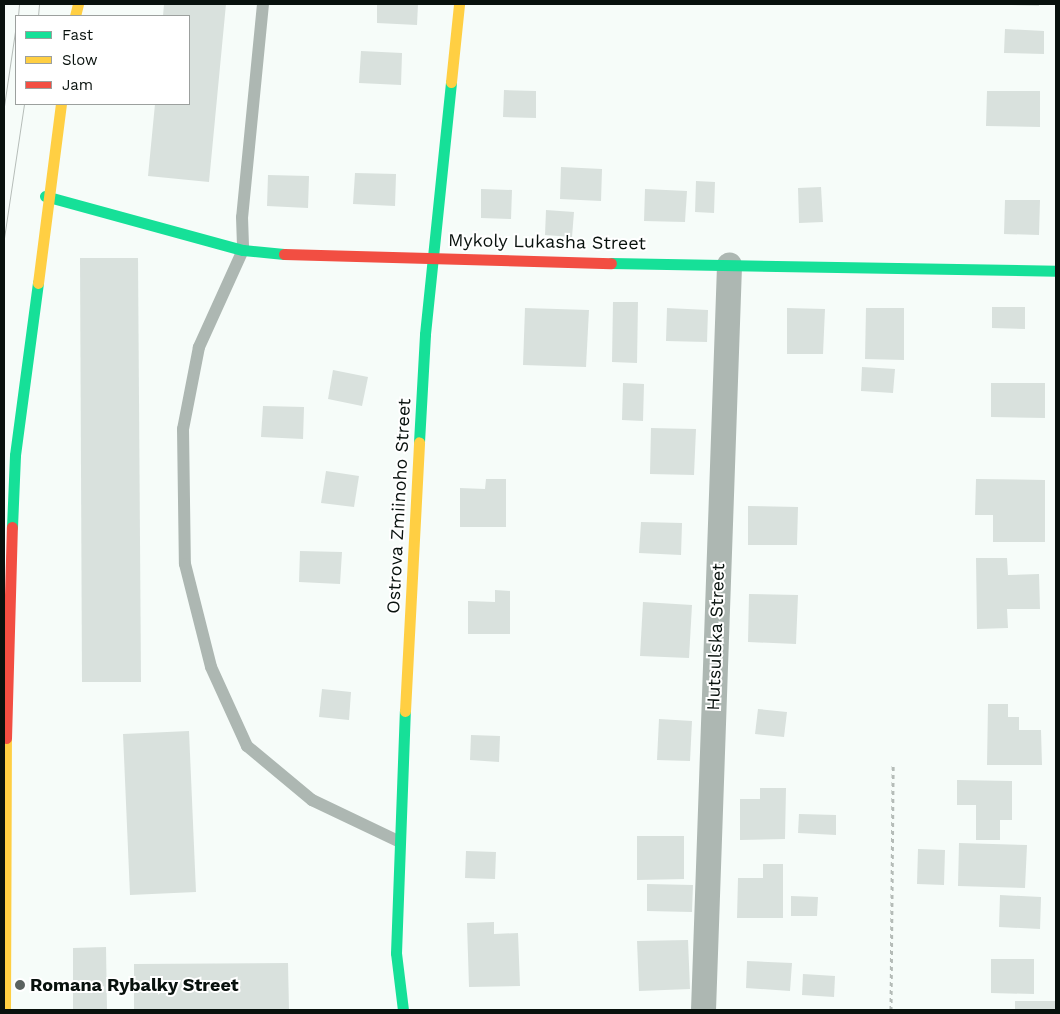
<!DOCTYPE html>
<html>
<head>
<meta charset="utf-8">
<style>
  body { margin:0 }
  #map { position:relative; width:1060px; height:1014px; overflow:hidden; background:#f6fcf9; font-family:"Work Sans",sans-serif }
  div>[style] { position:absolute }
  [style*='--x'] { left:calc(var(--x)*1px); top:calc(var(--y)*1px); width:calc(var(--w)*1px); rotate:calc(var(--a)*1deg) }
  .building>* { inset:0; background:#d9e1dd }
  .path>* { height:3px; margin-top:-1.5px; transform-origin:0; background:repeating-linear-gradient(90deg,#b5bcb8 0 4px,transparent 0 8px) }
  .lane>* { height:12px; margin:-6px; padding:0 6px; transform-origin:6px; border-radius:6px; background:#adb7b2 }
  .street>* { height:25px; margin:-12.5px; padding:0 12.5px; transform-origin:12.5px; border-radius:12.5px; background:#adb7b2 }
  .fast>* { height:11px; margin:-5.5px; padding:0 5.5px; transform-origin:5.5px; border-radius:5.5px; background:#16e098 }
  .slow>* { height:11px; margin:-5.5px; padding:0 5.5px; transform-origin:5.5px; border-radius:5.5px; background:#ffcf43 }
  .jam>* { height:11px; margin:-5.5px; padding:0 5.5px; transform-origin:5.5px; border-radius:5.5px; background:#f24e42 }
  .tram>* { height:1px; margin:-0.5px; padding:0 0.5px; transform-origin:0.5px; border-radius:0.5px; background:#b5bcb8 }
  .dots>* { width:14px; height:14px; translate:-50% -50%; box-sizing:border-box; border:2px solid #fff; border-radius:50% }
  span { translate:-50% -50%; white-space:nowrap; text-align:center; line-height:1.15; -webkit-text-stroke:4px #fff; paint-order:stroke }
  .street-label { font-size:18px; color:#08110d }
  .poi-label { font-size:18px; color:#08110d; font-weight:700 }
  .left { translate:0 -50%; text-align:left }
  .frame { position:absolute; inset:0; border:5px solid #08110d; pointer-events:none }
  .legend { position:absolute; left:15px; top:15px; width:175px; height:90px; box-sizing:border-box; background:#fff; border:1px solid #9ca09e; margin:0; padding:6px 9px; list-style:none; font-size:15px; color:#08110d }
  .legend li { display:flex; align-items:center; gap:10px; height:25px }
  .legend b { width:25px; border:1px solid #9ca09e }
</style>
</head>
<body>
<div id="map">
  <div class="building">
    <i style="clip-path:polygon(164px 4px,226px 4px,209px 182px,148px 176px,155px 104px,189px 104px,189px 16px,163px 16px)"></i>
    <i style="clip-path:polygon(377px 4px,418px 4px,417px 25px,377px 23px)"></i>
    <i style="clip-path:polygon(1011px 4px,1039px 4px,1039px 6px,1011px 5px)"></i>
    <i style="clip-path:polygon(1005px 29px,1044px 31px,1044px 54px,1004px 53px)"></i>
    <i style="clip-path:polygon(361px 51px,402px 53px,401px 85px,359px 83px)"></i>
    <i style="clip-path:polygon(504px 90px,536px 91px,536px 118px,503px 117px)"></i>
    <i style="clip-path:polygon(987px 91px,1040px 91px,1040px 127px,986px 126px)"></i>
    <i style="clip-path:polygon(561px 167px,602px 169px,601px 201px,560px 199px)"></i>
    <i style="clip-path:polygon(355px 173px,396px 174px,395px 206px,353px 204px)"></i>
    <i style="clip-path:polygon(268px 175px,309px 176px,308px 208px,267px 206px)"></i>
    <i style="clip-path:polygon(696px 181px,715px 182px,714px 213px,695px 212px)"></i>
    <i style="clip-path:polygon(821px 187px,823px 222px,799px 223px,798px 188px)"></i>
    <i style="clip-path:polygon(481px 189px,512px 190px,511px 219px,481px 218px)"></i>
    <i style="clip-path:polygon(645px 189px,687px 191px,685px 222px,644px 221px)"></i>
    <i style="clip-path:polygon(1005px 200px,1040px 200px,1039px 235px,1004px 234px)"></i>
    <i style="clip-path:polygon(546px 210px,574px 212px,572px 237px,545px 235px)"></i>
    <i style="clip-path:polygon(80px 258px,138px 258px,141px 682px,82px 682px)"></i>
    <i style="clip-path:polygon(613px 302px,638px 302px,637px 363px,612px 362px)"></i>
    <i style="clip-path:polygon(992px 307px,1025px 307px,1025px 329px,992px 328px)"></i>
    <i style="clip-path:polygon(525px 308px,589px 310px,586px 367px,523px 365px)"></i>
    <i style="clip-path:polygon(667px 308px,708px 310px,707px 342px,666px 341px)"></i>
    <i style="clip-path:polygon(787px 308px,825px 309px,823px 354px,787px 354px)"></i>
    <i style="clip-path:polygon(866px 308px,904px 308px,904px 360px,865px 359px)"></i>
    <i style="clip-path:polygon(862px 367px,895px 369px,893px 393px,861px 391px)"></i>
    <i style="clip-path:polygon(333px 370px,368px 377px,362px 406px,328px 399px)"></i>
    <i style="clip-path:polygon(623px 383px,644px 384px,643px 421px,622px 420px)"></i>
    <i style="clip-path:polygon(991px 383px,1045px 383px,1045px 418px,991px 417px)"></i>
    <i style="clip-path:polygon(263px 406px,304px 407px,303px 439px,261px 437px)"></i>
    <i style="clip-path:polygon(651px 428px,696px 429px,694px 475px,650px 474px)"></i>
    <i style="clip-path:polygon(326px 471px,359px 476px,354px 507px,321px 503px)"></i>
    <i style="clip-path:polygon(486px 479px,506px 479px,506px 527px,460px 527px,460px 488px,485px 489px)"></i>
    <i style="clip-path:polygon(976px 479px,1045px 480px,1045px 542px,993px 542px,993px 515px,975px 515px)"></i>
    <i style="clip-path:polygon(748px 506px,798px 507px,797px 545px,748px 545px)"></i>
    <i style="clip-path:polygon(641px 522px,682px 523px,681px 555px,639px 553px)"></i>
    <i style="clip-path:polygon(300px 551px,342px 552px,340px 584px,299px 582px)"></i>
    <i style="clip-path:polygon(976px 558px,1007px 558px,1008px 575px,1039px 574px,1040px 609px,1007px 609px,1008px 628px,977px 629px)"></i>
    <i style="clip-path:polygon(495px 590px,510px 591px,510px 634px,468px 634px,468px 601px,495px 602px)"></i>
    <i style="clip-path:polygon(749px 594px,798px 595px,796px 644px,748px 642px)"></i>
    <i style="clip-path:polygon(643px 602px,692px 605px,689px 658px,640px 656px)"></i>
    <i style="clip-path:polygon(322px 689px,351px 692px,349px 720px,319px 717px)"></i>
    <i style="clip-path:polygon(988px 704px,1008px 704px,1008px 717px,1019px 717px,1019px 730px,1041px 730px,1042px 765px,987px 765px)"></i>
    <i style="clip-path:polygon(758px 709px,787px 712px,784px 737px,755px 734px)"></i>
    <i style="clip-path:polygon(659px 719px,692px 721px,690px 761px,657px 760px)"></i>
    <i style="clip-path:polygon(189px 731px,196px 892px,130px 895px,123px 734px)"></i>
    <i style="clip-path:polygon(471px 735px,500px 736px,499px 762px,470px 760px)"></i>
    <i style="clip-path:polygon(957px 780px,1012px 781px,1012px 820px,1000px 820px,1000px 840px,976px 840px,976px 805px,957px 805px)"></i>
    <i style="clip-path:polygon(760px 788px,786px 788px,785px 839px,740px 840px,740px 799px,760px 799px)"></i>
    <i style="clip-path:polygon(799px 814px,836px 815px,836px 835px,798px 833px)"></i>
    <i style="clip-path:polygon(637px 836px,684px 836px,684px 879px,637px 880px)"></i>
    <i style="clip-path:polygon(959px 843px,1027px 845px,1025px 888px,958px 886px)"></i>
    <i style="clip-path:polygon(918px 849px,945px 850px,944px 885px,917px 884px)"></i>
    <i style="clip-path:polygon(466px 851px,496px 852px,495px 879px,465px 878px)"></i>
    <i style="clip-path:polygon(763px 864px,783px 864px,783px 918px,737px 918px,738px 878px,763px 878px)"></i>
    <i style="clip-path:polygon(647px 884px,693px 885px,692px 912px,647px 911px)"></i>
    <i style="clip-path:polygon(1000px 895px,1041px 897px,1040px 929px,999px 927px)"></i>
    <i style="clip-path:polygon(791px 896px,818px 897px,817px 916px,791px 916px)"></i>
    <i style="clip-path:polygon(494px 922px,494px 934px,518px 933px,520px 986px,469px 987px,467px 923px)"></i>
    <i style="clip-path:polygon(688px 940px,690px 989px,639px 991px,637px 941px)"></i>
    <i style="clip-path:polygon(106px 947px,107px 1010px,73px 1010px,73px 948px)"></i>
    <i style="clip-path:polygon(991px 959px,1034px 959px,1034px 994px,991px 993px)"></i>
    <i style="clip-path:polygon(747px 961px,792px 963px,790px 991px,746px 988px)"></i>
    <i style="clip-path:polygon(288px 963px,289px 1010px,134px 1010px,134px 964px)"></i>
    <i style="clip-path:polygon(803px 974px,835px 976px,834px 997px,802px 995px)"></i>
    <i style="clip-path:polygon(1015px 1001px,1056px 1001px,1056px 1010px,1015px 1010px)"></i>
  </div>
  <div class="path">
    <i style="--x:891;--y:1010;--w:246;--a:-89.5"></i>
  </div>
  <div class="lane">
    <i style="--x:263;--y:4;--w:214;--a:95.6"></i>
    <i style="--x:242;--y:217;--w:33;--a:88"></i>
    <i style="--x:243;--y:250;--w:107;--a:114.4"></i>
    <i style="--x:199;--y:347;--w:84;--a:101"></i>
    <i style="--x:183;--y:429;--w:135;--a:89.2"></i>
    <i style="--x:185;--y:564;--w:106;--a:75.8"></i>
    <i style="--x:211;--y:667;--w:87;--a:65.5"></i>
    <i style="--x:247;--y:746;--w:85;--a:39.7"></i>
    <i style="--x:312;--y:800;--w:95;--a:25.5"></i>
  </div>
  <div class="street">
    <i style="--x:703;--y:1010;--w:746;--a:-88"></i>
  </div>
  <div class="fast">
    <i style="--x:45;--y:196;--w:205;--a:15.3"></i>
    <i style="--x:243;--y:250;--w:41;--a:5.6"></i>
    <i style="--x:611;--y:263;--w:445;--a:1"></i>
    <i style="--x:419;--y:442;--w:108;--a:-86.8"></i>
    <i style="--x:425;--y:334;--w:253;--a:-84.1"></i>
    <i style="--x:12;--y:527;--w:72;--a:-87.6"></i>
    <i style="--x:15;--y:455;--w:174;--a:-82.4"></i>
    <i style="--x:403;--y:1010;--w:57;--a:-97"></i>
    <i style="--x:396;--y:953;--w:242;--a:-87.9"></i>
  </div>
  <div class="slow">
    <i style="--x:75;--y:16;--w:12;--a:-76"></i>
    <i style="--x:451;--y:82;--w:78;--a:-84.1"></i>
    <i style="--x:38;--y:283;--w:180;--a:-82.7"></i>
    <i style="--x:405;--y:711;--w:269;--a:-87"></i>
    <i style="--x:5;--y:1010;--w:272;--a:-89.8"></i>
  </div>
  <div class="jam">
    <i style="--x:284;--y:254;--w:327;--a:1.6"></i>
    <i style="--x:6;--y:738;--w:211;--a:-88.4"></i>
  </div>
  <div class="tram">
    <i style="--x:18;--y:16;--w:12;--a:-85"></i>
    <i style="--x:38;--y:16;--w:12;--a:-85"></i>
    <i style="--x:4;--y:106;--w:82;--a:-81.6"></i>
    <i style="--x:4;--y:238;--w:135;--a:-81.5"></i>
  </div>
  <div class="dots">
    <i style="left:20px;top:985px;background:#5b6360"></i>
  </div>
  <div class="street-label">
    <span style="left:547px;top:242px;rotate:1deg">Mykoly Lukasha Street</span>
    <span style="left:399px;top:506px;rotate:-87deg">Ostrova Zmiinoho Street</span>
    <span style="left:716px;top:637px;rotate:-88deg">Hutsulska Street</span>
  </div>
  <div class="poi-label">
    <span class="left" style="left:30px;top:985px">Romana Rybalky Street</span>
  </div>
  <div class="frame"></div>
  <ul class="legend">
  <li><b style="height:6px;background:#16e098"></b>Fast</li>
  <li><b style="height:6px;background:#ffcf43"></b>Slow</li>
  <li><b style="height:6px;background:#f24e42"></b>Jam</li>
  </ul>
</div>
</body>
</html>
